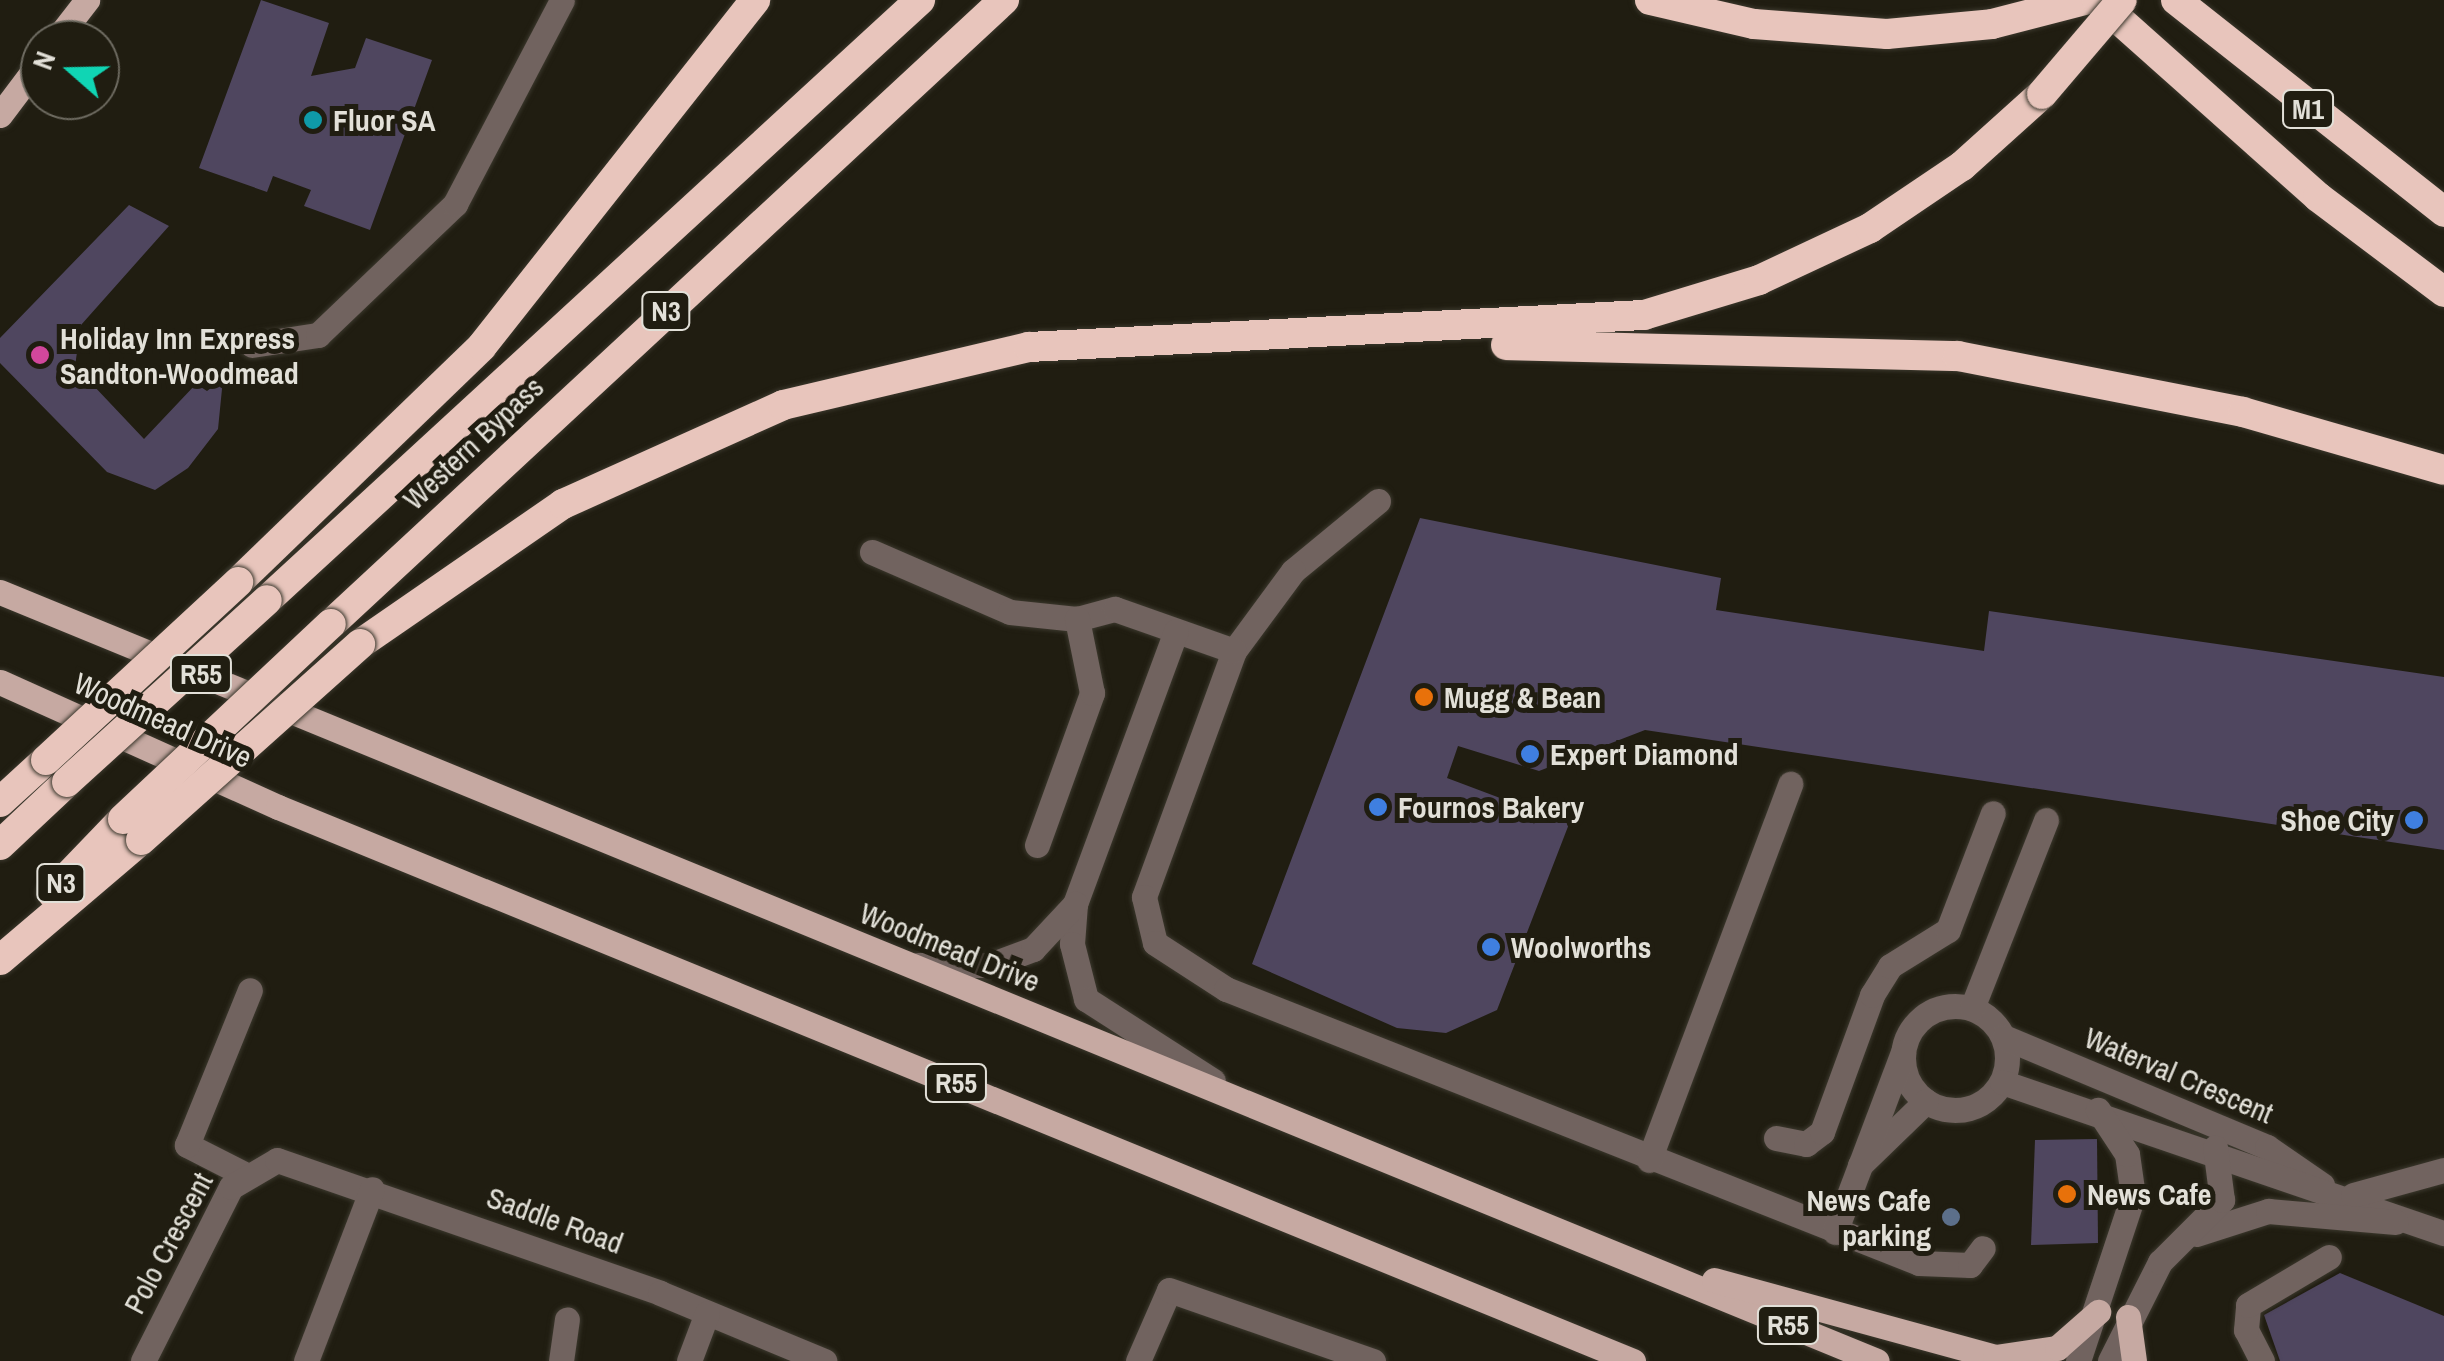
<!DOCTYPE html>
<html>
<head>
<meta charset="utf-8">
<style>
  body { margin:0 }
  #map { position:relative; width:2444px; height:1361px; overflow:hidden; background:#201d11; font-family:"Archivo Narrow",sans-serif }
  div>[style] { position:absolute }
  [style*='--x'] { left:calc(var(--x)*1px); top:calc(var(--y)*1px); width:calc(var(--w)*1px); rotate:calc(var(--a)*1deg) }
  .building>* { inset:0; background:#4f465f }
  .roads { filter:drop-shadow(0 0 2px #3b382d) drop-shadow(0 0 2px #3b382d) }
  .minor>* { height:25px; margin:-12.5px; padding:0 12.5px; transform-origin:12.5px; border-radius:12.5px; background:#71635f }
  .minor>.ring { margin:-12.5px; padding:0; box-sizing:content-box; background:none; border:25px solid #71635f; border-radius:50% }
  .major>* { height:25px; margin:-12.5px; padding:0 12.5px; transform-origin:12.5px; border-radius:12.5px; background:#c6a9a2 }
  .highway>* { height:30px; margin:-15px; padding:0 15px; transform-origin:15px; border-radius:15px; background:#e8c5bc }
  .bridges { filter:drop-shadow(0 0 2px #3b382d) drop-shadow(0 0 2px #3b382d) }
  .highway-bridge>* { height:30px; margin:-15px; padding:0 15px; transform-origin:15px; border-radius:15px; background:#e8c5bc }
  .dots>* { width:28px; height:28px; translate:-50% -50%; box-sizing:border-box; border:5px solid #201d11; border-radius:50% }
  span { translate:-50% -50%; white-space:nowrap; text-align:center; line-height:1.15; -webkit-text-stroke:10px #201d11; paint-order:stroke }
  .shield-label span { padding:2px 8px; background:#201d11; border:2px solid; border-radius:8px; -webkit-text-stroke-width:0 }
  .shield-label { font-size:28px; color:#e2e0d8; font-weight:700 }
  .poi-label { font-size:30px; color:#e2e0d8; font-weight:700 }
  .left { translate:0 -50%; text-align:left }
  .right { translate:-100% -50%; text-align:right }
  .street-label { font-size:30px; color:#e2e0d8 }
  .north { position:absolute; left:20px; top:20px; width:100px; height:100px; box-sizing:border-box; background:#201d11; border:2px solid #6e6b61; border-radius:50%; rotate:290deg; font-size:28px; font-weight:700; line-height:40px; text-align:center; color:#e2e0d8 }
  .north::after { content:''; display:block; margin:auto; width:35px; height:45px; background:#10d5b4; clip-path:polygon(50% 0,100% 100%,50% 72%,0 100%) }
</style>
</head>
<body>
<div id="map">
  <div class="building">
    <i style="clip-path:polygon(261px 0,329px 23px,311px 76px,355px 68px,366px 38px,432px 60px,370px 230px,304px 206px,311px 190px,273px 176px,267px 192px,199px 168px)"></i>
    <i style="clip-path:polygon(129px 205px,169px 226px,81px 325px,75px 366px,144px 439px,196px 384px,207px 391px,223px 379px,218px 429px,188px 468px,155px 490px,107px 472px,0 363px,0 338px)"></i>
    <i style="clip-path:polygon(1420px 518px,1721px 578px,1716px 610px,1984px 651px,1989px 611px,2444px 677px,2444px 850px,1645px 730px,1539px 771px,1458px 746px,1447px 778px,1569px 824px,1497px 1010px,1446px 1033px,1397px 1028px,1252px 964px)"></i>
    <i style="clip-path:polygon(2097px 1139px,2098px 1243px,2031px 1245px,2035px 1140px)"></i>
    <i style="clip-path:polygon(2340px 1273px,2444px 1316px,2444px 1361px,2280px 1361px,2264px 1315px)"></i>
  </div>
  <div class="roads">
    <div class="minor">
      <i style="--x:252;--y:345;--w:67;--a:-8.6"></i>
      <i style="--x:318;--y:335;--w:190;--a:-43.7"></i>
      <i style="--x:455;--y:204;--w:230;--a:-62.3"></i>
      <i style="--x:1378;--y:501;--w:110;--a:140.5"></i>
      <i style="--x:1293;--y:571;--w:99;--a:126.4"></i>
      <i style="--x:1234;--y:651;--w:262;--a:110.1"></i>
      <i style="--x:1144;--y:897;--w:47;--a:76.6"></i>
      <i style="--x:1155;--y:943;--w:85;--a:32.9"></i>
      <i style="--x:1226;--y:989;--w:745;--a:21.57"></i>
      <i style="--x:1919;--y:1263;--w:51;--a:2.2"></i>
      <i style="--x:1970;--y:1265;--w:21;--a:-53"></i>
      <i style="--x:872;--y:552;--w:150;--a:23.5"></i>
      <i style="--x:1010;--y:612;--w:67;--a:6"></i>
      <i style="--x:1077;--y:619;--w:39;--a:-15"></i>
      <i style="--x:1115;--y:609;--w:126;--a:19.4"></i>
      <i style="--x:1176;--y:631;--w:291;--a:110.3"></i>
      <i style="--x:1075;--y:904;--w:40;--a:94.3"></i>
      <i style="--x:1072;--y:944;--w:57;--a:75.7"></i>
      <i style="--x:1086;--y:999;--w:151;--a:32.8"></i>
      <i style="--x:1037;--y:845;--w:162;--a:-70.1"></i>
      <i style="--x:1092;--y:693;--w:76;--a:-101.5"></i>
      <i style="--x:918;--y:965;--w:72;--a:0"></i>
      <i style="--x:990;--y:965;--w:46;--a:-20.4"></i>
      <i style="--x:1033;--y:949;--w:62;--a:-47"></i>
      <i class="ring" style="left:1903px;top:1006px;width:79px;height:79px"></i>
      <i style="--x:1972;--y:1008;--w:202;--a:-68.5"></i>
      <i style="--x:2004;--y:1037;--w:285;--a:22.7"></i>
      <i style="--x:2267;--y:1147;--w:67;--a:34.6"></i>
      <i style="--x:2002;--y:1082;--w:467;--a:18.9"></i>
      <i style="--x:1776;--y:1138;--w:31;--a:11"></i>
      <i style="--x:1806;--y:1144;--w:20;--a:-37"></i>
      <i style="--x:1822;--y:1132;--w:146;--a:-69.9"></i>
      <i style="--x:1872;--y:995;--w:34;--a:-58"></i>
      <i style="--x:1890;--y:966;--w:68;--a:-31.8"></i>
      <i style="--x:1948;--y:930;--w:125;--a:-69"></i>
      <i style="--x:1649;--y:1160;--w:402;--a:-69.4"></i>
      <i style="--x:1860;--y:1165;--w:92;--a:-44.1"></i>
      <i style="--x:242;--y:1173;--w:62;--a:-153"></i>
      <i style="--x:187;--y:1145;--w:167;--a:-67.9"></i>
      <i style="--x:2353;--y:1195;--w:94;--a:-15.4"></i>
      <i style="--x:1835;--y:1232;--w:192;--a:-69.3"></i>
      <i style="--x:2196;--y:1234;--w:76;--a:-17.7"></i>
      <i style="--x:2268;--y:1211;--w:128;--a:4.9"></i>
      <i style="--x:143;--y:1361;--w:195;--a:-63.2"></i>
      <i style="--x:231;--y:1187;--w:53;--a:-30.4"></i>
      <i style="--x:277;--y:1160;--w:405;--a:19.1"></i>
      <i style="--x:660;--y:1293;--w:178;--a:22.5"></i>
      <i style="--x:306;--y:1361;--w:184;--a:-69"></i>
      <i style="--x:561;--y:1361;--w:42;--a:-81.9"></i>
      <i style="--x:689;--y:1361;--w:51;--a:-69.4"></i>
      <i style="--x:1138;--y:1361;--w:77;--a:-66.4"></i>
      <i style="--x:1169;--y:1290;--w:216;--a:19.2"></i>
      <i style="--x:2078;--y:1361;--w:174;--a:-71.6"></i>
      <i style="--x:2133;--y:1196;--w:42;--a:-98.1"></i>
      <i style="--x:2127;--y:1154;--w:53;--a:-123.4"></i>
      <i style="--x:2110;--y:1361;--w:111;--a:-63.2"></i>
      <i style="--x:2160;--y:1262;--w:88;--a:-45"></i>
      <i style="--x:2222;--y:1200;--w:53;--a:-97.5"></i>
      <i style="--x:2262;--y:1361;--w:35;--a:-117"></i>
      <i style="--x:2246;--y:1330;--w:25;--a:-85"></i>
      <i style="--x:2248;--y:1305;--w:94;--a:-30.7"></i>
    </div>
    <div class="major">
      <i style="--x:56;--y:40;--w:51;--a:-52.2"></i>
      <i style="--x:0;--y:115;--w:66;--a:-53"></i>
      <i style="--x:0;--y:592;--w:2028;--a:22.28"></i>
      <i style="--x:0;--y:682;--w:305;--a:24.2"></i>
      <i style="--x:278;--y:807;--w:1464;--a:22.24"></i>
      <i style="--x:1714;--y:1280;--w:291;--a:15.3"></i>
      <i style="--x:1995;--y:1357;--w:63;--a:-8.3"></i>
      <i style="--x:2057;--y:1348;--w:55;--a:-41.3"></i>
      <i style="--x:2128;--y:1317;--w:44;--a:82.2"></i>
    </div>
    <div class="highway">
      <i style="--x:1650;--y:0;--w:107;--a:13"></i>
      <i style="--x:1754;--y:24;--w:133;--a:4.3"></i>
      <i style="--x:1887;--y:34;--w:105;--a:-5.4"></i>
      <i style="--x:1992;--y:24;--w:96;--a:-14.5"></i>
      <i style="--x:2097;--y:0;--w:296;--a:41.7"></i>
      <i style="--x:2318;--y:197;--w:158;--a:37"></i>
      <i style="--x:2176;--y:0;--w:342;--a:38.3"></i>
      <i style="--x:1506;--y:345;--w:452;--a:1.4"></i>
      <i style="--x:1958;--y:356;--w:290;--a:11.1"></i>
      <i style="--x:2243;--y:412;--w:209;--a:16.1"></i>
      <i style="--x:238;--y:582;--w:339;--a:-44"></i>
      <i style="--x:482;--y:346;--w:441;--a:-51.7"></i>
      <i style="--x:267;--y:600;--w:887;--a:-42.58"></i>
      <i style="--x:331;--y:624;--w:918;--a:-42.84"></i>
      <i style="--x:360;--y:644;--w:247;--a:-34.6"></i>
      <i style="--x:563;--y:504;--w:241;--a:-24.2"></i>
      <i style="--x:783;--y:405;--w:253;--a:-13.3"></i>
      <i style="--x:1029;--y:347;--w:616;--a:-2.98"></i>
      <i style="--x:1644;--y:315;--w:120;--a:-16.9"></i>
      <i style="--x:1759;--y:280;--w:123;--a:-25.1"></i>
      <i style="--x:1870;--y:228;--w:111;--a:-34"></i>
      <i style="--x:1962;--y:166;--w:108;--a:-42"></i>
      <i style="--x:0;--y:802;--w:62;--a:-42.4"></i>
      <i style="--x:0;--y:845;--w:92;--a:-43.2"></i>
      <i style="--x:52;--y:893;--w:103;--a:-46.2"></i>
      <i style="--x:0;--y:960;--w:185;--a:-40.4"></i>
    </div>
  </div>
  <div class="bridges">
    <div class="highway-bridge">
      <i style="--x:2042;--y:94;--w:123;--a:-49.6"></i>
      <i style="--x:46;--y:760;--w:262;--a:-42.8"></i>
      <i style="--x:67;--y:782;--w:270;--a:-42.3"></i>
      <i style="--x:123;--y:819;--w:285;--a:-43.2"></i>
      <i style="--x:141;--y:840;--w:294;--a:-41.8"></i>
    </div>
  </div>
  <div class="dots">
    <i style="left:313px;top:120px;background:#0f9aa8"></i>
    <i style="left:40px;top:355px;background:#d1479c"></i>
    <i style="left:1424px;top:697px;background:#e8710a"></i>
    <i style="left:1530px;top:754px;background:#3f7fe0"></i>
    <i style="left:1378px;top:807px;background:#3f7fe0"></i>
    <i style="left:2414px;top:820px;background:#3f7fe0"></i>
    <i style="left:1491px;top:947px;background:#3f7fe0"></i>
    <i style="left:2067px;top:1194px;background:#e8710a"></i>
    <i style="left:1951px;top:1217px;background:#5c6f8a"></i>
  </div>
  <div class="shield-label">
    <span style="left:2308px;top:109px">M1</span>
    <span style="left:666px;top:311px">N3</span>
    <span style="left:201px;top:674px">R55</span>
    <span style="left:61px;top:883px">N3</span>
    <span style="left:956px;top:1083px">R55</span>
    <span style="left:1788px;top:1325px">R55</span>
  </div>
  <div class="poi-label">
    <span class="left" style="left:333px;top:120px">Fluor SA</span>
    <span class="left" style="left:60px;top:355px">Holiday Inn Express<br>Sandton-Woodmead</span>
    <span class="left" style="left:1444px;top:697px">Mugg &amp; Bean</span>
    <span class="left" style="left:1550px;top:754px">Expert Diamond</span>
    <span class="left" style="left:1398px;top:807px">Fournos Bakery</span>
    <span class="right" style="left:2394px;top:820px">Shoe City</span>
    <span class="left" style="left:1511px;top:947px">Woolworths</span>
    <span class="left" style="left:2087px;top:1194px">News Cafe</span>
    <span class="right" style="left:1931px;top:1217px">News Cafe<br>parking</span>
  </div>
  <div class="street-label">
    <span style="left:473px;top:443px;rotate:-43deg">Western Bypass</span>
    <span style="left:163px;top:720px;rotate:24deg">Woodmead Drive</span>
    <span style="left:950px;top:947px;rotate:22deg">Woodmead Drive</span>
    <span style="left:2179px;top:1075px;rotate:23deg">Waterval Crescent</span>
    <span style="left:555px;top:1220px;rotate:20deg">Saddle Road</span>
    <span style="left:168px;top:1243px;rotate:-62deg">Polo Crescent</span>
  </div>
  <div class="north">N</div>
</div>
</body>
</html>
